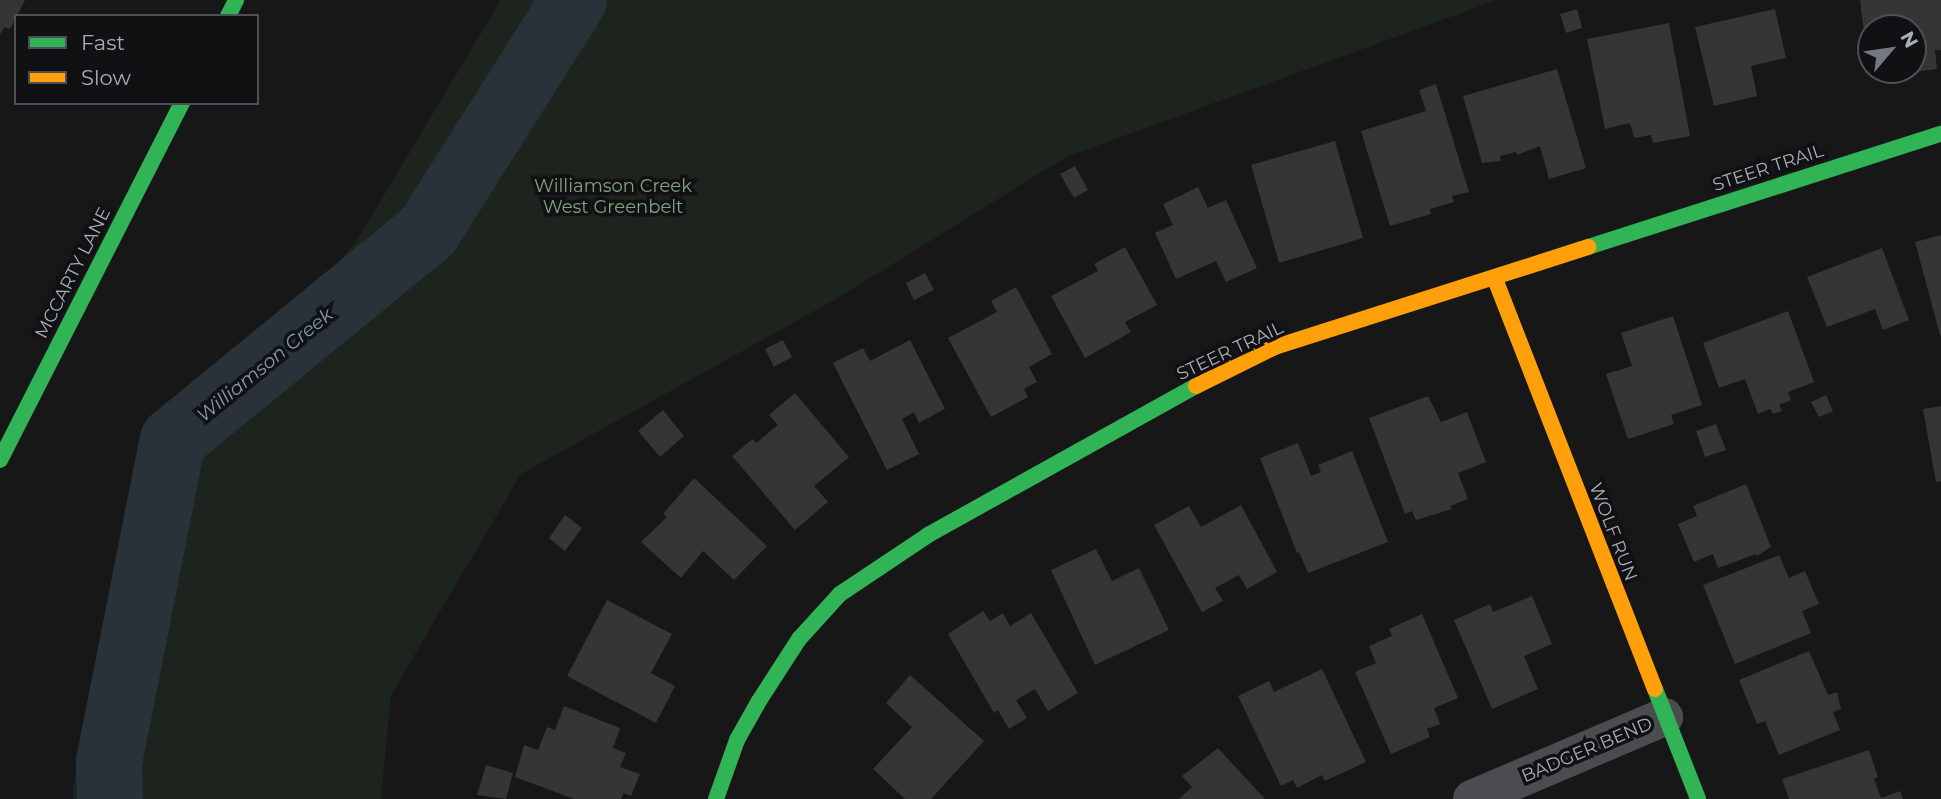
<!DOCTYPE html>
<html>
<head>
<meta charset="utf-8">
<style>
  body { margin:0 }
  #map { position:relative; width:1941px; height:799px; overflow:hidden; background:#171717; font-family:Montserrat,sans-serif }
  div>[style] { position:absolute }
  [style*='--x'] { left:calc(var(--x)*1px); top:calc(var(--y)*1px); width:calc(var(--w)*1px); rotate:calc(var(--a)*1deg) }
  .green>* { inset:0; background:#1d241e }
  .river>* { height:66px; margin:-33px; padding:0 33px; transform-origin:33px; border-radius:33px; background:#2a3239 }
  .building>* { inset:0; background:#353536 }
  .street>* { height:38px; margin:-19px; padding:0 19px; transform-origin:19px; border-radius:19px; background:#4b4c50 }
  .fast>* { height:16px; margin:-8px; padding:0 8px; transform-origin:8px; border-radius:8px; background:#30b455 }
  .slow>* { height:16px; margin:-8px; padding:0 8px; transform-origin:8px; border-radius:8px; background:#ff9f0a }
  span { translate:-50% -50%; white-space:nowrap; text-align:center; line-height:1.15; -webkit-text-stroke:7px #111113; paint-order:stroke }
  .street-label { font-size:18px; color:#a8adb8 }
  .park-label { font-size:18px; color:#7fa381 }
  .water-label { font-size:19px; color:#7f9bb3; font-style:italic }
  .legend { position:absolute; left:14px; top:14px; width:245px; height:91px; box-sizing:border-box; background:#111113; border:2px solid #4d4f55; margin:0; padding:9px 12px; list-style:none; font-size:21px; color:#a8adb8 }
  .legend li { display:flex; align-items:center; gap:14px; height:35px }
  .legend b { width:35px; border:2px solid #4d4f55 }
  .north { position:absolute; left:1857px; top:14px; width:70px; height:70px; box-sizing:border-box; background:#111113; border:2px solid #4d4f55; border-radius:50%; rotate:61deg; font-size:19px; font-weight:700; line-height:28px; text-align:center; color:#a8adb8 }
  .north::after { content:''; display:block; margin:auto; width:24px; height:32px; background:#757880; clip-path:polygon(50% 0,100% 100%,50% 72%,0 100%) }
</style>
</head>
<body>
<div id="map">
  <div class="green">
    <i style="clip-path:polygon(501px 0,1497px 0,1066px 157px,836px 299px,521px 474px,391px 695px,381px 799px,73px 799px,73px 786px,111px 615px,180px 444px,356px 242px)"></i>
  </div>
  <div class="river">
    <i style="--x:110;--y:799;--w:37;--a:-92"></i>
    <i style="--x:109;--y:762;--w:328;--a:-78.8"></i>
    <i style="--x:173;--y:440;--w:330;--a:-39.3"></i>
    <i style="--x:428;--y:231;--w:273;--a:-57.7"></i>
  </div>
  <div class="building">
    <i style="clip-path:polygon(0 0,25px 0,10px 29px,4px 27px,0 35px)"></i>
    <i style="clip-path:polygon(1860px 0,1941px 0,1941px 50px,1935px 50px,1937px 69px,1888px 75px,1887px 70px,1913px 70px,1913px 28px,1871px 28px,1871px 63px,1868px 64px)"></i>
    <i style="clip-path:polygon(1577px 9px,1582px 28px,1566px 33px,1560px 14px)"></i>
    <i style="clip-path:polygon(1775px 9px,1786px 58px,1751px 66px,1757px 96px,1714px 106px,1695px 27px)"></i>
    <i style="clip-path:polygon(1669px 23px,1690px 136px,1653px 143px,1651px 135px,1634px 138px,1630px 123px,1605px 129px,1587px 39px)"></i>
    <i style="clip-path:polygon(1557px 69px,1586px 168px,1549px 179px,1540px 146px,1517px 155px,1516px 152px,1500px 156px,1501px 161px,1482px 163px,1463px 96px)"></i>
    <i style="clip-path:polygon(1436px 84px,1469px 192px,1452px 196px,1454px 202px,1430px 209px,1431px 214px,1390px 226px,1361px 131px,1426px 111px,1419px 90px)"></i>
    <i style="clip-path:polygon(1335px 141px,1363px 238px,1279px 263px,1251px 165px)"></i>
    <i style="clip-path:polygon(1075px 166px,1088px 190px,1074px 198px,1060px 174px)"></i>
    <i style="clip-path:polygon(1198px 187px,1208px 208px,1226px 200px,1257px 268px,1226px 282px,1216px 261px,1176px 279px,1155px 233px,1173px 225px,1163px 204px)"></i>
    <i style="clip-path:polygon(1941px 235px,1941px 335px,1940px 335px,1915px 242px)"></i>
    <i style="clip-path:polygon(1125px 247px,1157px 305px,1125px 322px,1131px 332px,1085px 358px,1051px 296px,1098px 271px,1094px 264px)"></i>
    <i style="clip-path:polygon(1882px 248px,1909px 320px,1883px 330px,1875px 309px,1827px 327px,1807px 277px)"></i>
    <i style="clip-path:polygon(925px 273px,934px 290px,914px 300px,906px 283px)"></i>
    <i style="clip-path:polygon(1016px 287px,1052px 354px,1029px 367px,1037px 382px,1024px 389px,1028px 397px,991px 417px,948px 338px,997px 312px,991px 301px)"></i>
    <i style="clip-path:polygon(1788px 311px,1814px 382px,1788px 392px,1791px 400px,1779px 405px,1782px 411px,1773px 414px,1770px 409px,1758px 414px,1745px 379px,1719px 388px,1703px 343px)"></i>
    <i style="clip-path:polygon(1673px 316px,1702px 405px,1671px 415px,1674px 424px,1628px 439px,1606px 374px,1632px 366px,1621px 333px)"></i>
    <i style="clip-path:polygon(783px 340px,792px 357px,774px 367px,765px 349px)"></i>
    <i style="clip-path:polygon(910px 340px,945px 409px,919px 423px,914px 412px,902px 419px,919px 454px,887px 470px,833px 363px,863px 348px,870px 361px)"></i>
    <i style="clip-path:polygon(795px 393px,849px 457px,814px 486px,828px 502px,795px 530px,732px 456px,753px 439px,756px 443px,778px 425px,769px 415px)"></i>
    <i style="clip-path:polygon(1826px 395px,1833px 411px,1819px 417px,1811px 402px)"></i>
    <i style="clip-path:polygon(1428px 396px,1441px 422px,1467px 412px,1486px 462px,1458px 473px,1468px 499px,1450px 506px,1452px 509px,1416px 520px,1412px 511px,1405px 514px,1369px 418px)"></i>
    <i style="clip-path:polygon(1941px 406px,1941px 481px,1936px 482px,1923px 409px)"></i>
    <i style="clip-path:polygon(663px 410px,684px 436px,660px 457px,638px 431px)"></i>
    <i style="clip-path:polygon(1716px 424px,1726px 450px,1705px 457px,1696px 431px)"></i>
    <i style="clip-path:polygon(1298px 443px,1311px 476px,1321px 472px,1318px 465px,1352px 451px,1388px 542px,1308px 573px,1299px 552px,1297px 553px,1260px 458px)"></i>
    <i style="clip-path:polygon(694px 478px,767px 546px,734px 580px,703px 551px,681px 578px,641px 542px,667px 517px,663px 514px)"></i>
    <i style="clip-path:polygon(1746px 484px,1771px 547px,1757px 556px,1756px 554px,1718px 568px,1713px 554px,1694px 562px,1678px 524px,1697px 516px,1693px 506px)"></i>
    <i style="clip-path:polygon(1241px 505px,1277px 572px,1247px 589px,1239px 575px,1215px 588px,1223px 601px,1202px 612px,1154px 525px,1189px 506px,1201px 527px)"></i>
    <i style="clip-path:polygon(565px 515px,582px 528px,565px 551px,549px 538px)"></i>
    <i style="clip-path:polygon(1096px 549px,1112px 581px,1139px 568px,1169px 630px,1095px 665px,1051px 570px)"></i>
    <i style="clip-path:polygon(1779px 555px,1789px 578px,1805px 571px,1819px 604px,1802px 611px,1811px 633px,1735px 664px,1703px 585px)"></i>
    <i style="clip-path:polygon(1532px 596px,1552px 644px,1524px 656px,1538px 689px,1492px 709px,1454px 620px,1490px 604px,1493px 612px)"></i>
    <i style="clip-path:polygon(607px 600px,672px 634px,651px 673px,675px 686px,656px 723px,567px 676px)"></i>
    <i style="clip-path:polygon(983px 611px,990px 621px,1003px 613px,1010px 626px,1031px 613px,1078px 693px,1048px 711px,1035px 689px,1016px 700px,1027px 718px,1009px 729px,998px 710px,994px 713px,948px 634px)"></i>
    <i style="clip-path:polygon(1422px 614px,1458px 698px,1434px 708px,1440px 724px,1427px 729px,1430px 737px,1391px 754px,1355px 672px,1376px 663px,1369px 646px,1392px 636px,1389px 629px)"></i>
    <i style="clip-path:polygon(1809px 651px,1828px 695px,1837px 692px,1841px 709px,1833px 712px,1840px 730px,1779px 755px,1765px 721px,1757px 724px,1739px 680px)"></i>
    <i style="clip-path:polygon(1322px 669px,1366px 762px,1325px 781px,1322px 775px,1297px 788px,1293px 780px,1281px 786px,1238px 696px,1269px 681px,1274px 692px)"></i>
    <i style="clip-path:polygon(910px 675px,984px 741px,931px 799px,905px 799px,873px 769px,912px 727px,886px 703px)"></i>
    <i style="clip-path:polygon(564px 706px,620px 728px,613px 748px,626px 753px,620px 767px,640px 774px,631px 796px,623px 793px,621px 799px,574px 799px,515px 777px,524px 745px,538px 750px,547px 727px,555px 730px)"></i>
    <i style="clip-path:polygon(1218px 748px,1265px 799px,1179px 799px,1192px 787px,1182px 776px)"></i>
    <i style="clip-path:polygon(1869px 750px,1878px 777px,1874px 779px,1881px 798px,1900px 791px,1903px 799px,1789px 799px,1782px 779px)"></i>
    <i style="clip-path:polygon(486px 765px,513px 773px,506px 799px,477px 795px)"></i>
  </div>
  <div class="street">
    <i style="--x:1472;--y:799;--w:209;--a:-23.1"></i>
  </div>
  <div class="fast">
    <i style="--x:228;--y:16;--w:18;--a:-63"></i>
    <i style="--x:1588;--y:247;--w:371;--a:-17.8"></i>
    <i style="--x:0;--y:460;--w:401;--a:-63"></i>
    <i style="--x:1655;--y:689;--w:118;--a:68.6"></i>
    <i style="--x:716;--y:799;--w:63;--a:-70.4"></i>
    <i style="--x:737;--y:740;--w:45;--a:-60.6"></i>
    <i style="--x:759;--y:701;--w:74;--a:-57.2"></i>
    <i style="--x:799;--y:639;--w:61;--a:-47.7"></i>
    <i style="--x:840;--y:594;--w:106;--a:-33.8"></i>
    <i style="--x:928;--y:535;--w:307;--a:-29.1"></i>
  </div>
  <div class="slow">
    <i style="--x:1495;--y:279;--w:440;--a:68.7"></i>
    <i style="--x:1196;--y:386;--w:88;--a:-26.3"></i>
    <i style="--x:1275;--y:347;--w:329;--a:-17.7"></i>
  </div>
  <div class="street-label">
    <span style="left:1768px;top:168px;rotate:-18deg">STEER TRAIL</span>
    <span style="left:73px;top:273px;rotate:-63deg">MCCARTY LANE</span>
    <span style="left:1230px;top:351px;rotate:-25deg">STEER TRAIL</span>
    <span style="left:1613px;top:532px;rotate:69deg">WOLF RUN</span>
    <span style="left:1587px;top:750px;rotate:-23deg">BADGER BEND</span>
  </div>
  <div class="park-label">
    <span style="left:613px;top:197px">Williamson Creek<br>West Greenbelt</span>
  </div>
  <div class="water-label">
    <span style="left:265px;top:365px;rotate:-39deg">Williamson Creek</span>
  </div>
  <ul class="legend">
  <li><b style="height:9px;background:#30b455"></b>Fast</li>
  <li><b style="height:9px;background:#ff9f0a"></b>Slow</li>
  </ul>
  <div class="north">N</div>
</div>
</body>
</html>
